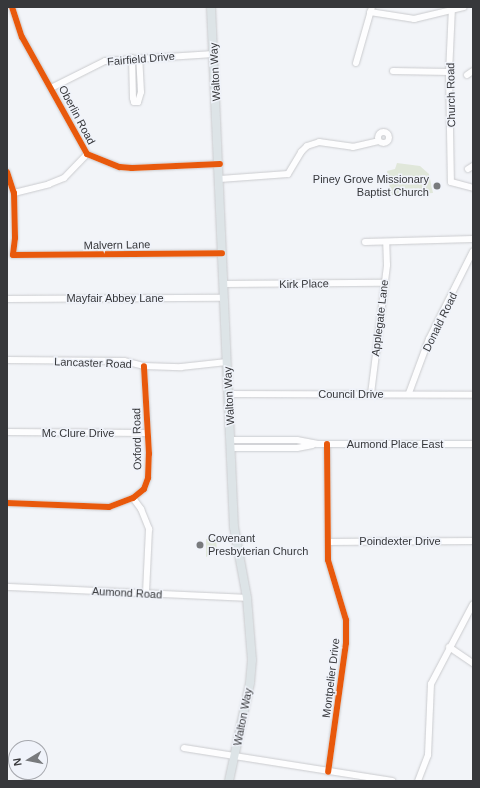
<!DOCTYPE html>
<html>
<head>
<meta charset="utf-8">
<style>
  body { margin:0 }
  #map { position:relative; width:480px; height:788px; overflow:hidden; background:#f2f4f8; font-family:Helvetica,sans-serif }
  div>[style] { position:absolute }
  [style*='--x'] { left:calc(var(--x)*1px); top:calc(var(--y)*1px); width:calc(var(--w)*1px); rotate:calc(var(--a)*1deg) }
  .green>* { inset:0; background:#e0e7da }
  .roads { filter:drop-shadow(0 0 1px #cacbce) drop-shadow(0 0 1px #cacbce) }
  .minor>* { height:6px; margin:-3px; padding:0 3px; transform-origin:3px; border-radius:3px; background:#fdfdfe }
  .minor>.ring { margin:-3px; padding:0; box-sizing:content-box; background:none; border:6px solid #fdfdfe; border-radius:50% }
  .major>* { height:8px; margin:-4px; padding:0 4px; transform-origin:4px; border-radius:4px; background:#dde4e7 }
  .cycleway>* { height:6px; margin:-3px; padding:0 3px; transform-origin:3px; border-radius:3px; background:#e8590c }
  .dots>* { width:11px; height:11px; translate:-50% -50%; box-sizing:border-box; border:2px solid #f0f3fa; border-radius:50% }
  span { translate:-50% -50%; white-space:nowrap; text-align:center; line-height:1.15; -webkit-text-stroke:3px #f0f3fa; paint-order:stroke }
  .street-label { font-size:11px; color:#37383b }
  .poi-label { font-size:11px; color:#37383b }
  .right { translate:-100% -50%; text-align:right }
  .left { translate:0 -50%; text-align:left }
  .frame { position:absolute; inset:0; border:8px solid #37383b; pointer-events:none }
  .north { position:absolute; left:8px; top:740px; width:40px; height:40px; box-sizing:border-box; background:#f0f3fa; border:1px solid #a6a8ae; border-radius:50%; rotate:260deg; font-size:11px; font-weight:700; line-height:16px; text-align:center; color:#37383b }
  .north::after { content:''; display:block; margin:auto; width:14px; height:18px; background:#787a7d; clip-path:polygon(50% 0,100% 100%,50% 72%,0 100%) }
</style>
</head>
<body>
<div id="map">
  <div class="green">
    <i style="clip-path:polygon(397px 163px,420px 166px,429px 174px,433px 193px,391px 195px,387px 171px,395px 169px)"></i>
    <i style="clip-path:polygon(216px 538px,217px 551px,206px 557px,206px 539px)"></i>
  </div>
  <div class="roads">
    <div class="minor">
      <i style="--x:12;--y:7;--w:32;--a:72"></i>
      <i style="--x:22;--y:37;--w:134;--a:60.9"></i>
      <i style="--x:87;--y:154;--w:35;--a:22"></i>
      <i style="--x:120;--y:167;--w:12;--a:5"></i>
      <i style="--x:132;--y:168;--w:88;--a:-2.6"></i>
      <i style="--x:452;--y:7;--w:65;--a:92.6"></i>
      <i style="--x:449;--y:72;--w:110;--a:89"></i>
      <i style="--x:451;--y:182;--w:23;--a:15"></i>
      <i style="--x:370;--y:12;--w:45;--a:9"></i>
      <i style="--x:414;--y:19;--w:51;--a:-13.5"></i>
      <i style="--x:132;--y:58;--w:40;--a:88.6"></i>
      <i style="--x:133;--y:98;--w:4;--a:76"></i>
      <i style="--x:134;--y:102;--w:4;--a:0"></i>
      <i style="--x:138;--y:102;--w:10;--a:-73"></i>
      <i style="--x:141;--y:92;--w:34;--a:-93"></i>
      <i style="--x:356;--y:63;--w:58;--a:-74.1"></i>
      <i style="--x:393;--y:71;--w:56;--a:1"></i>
      <i style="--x:467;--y:75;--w:7;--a:-34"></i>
      <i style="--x:51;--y:88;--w:60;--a:-26.6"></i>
      <i style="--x:105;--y:61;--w:109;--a:-3.7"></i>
      <i class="ring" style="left:377.5px;top:131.5px;width:5px;height:5px"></i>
      <i style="--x:468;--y:169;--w:6;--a:-31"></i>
      <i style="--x:7;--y:172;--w:22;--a:72"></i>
      <i style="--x:14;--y:193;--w:45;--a:88.7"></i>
      <i style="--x:15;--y:238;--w:17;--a:97"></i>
      <i style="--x:13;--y:255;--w:209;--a:-0.5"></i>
      <i style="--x:220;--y:179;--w:68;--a:-4.2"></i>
      <i style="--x:288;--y:174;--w:26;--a:-59"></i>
      <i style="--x:301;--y:152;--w:8;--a:-45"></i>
      <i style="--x:307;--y:146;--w:13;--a:-18"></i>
      <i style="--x:319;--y:142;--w:34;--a:8"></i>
      <i style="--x:353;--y:147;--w:26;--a:-13"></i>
      <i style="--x:14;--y:193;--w:36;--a:-14"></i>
      <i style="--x:49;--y:184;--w:16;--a:-22"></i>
      <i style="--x:64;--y:178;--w:33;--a:-46"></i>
      <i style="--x:365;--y:242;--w:108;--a:-1.6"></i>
      <i style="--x:223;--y:284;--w:162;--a:-0.4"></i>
      <i style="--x:7;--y:299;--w:217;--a:-0.3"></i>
      <i style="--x:7;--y:360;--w:117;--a:0.5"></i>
      <i style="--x:124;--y:361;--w:21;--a:14"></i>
      <i style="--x:144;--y:366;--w:37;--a:2"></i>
      <i style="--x:181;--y:367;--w:46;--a:-6.2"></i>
      <i style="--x:409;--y:393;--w:58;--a:-69.7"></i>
      <i style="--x:429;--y:339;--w:98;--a:-63.4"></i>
      <i style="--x:229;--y:394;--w:244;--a:0.2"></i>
      <i style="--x:371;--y:394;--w:130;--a:-82.9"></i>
      <i style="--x:387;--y:265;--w:23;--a:-92"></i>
      <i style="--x:7;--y:432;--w:141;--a:0.4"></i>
      <i style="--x:231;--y:440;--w:66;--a:0"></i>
      <i style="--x:297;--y:440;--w:20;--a:11"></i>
      <i style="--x:317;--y:444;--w:156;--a:0"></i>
      <i style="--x:327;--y:444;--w:116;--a:89.5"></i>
      <i style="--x:328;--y:560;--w:63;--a:73.3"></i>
      <i style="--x:346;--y:620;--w:23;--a:90"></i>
      <i style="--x:346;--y:643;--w:130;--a:97.9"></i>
      <i style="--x:231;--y:448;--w:66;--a:0"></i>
      <i style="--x:297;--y:448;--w:16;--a:-11"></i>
      <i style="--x:133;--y:498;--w:14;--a:54"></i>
      <i style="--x:141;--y:509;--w:22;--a:68"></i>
      <i style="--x:149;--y:529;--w:64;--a:92.7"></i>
      <i style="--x:7;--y:503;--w:102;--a:2.2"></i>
      <i style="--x:109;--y:507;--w:26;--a:-21"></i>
      <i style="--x:133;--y:498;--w:14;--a:-39"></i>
      <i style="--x:144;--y:489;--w:12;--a:-70"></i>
      <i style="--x:148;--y:478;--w:24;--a:-88"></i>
      <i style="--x:149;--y:454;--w:88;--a:-93.3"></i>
      <i style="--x:328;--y:542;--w:145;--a:-0.4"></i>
      <i style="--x:7;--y:587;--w:240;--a:2.6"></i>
      <i style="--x:449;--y:647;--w:29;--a:34"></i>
      <i style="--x:184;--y:748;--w:211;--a:9"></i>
      <i style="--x:418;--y:781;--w:28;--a:-69"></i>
      <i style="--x:428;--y:755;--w:71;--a:-87.6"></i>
      <i style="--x:431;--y:684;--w:90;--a:-62.3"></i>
    </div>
    <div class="major">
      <i style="--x:211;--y:7;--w:521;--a:87.47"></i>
      <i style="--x:234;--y:527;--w:72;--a:79.6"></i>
      <i style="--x:247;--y:598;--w:62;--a:85.4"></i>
      <i style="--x:252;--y:660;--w:23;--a:95"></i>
      <i style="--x:250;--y:683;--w:100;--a:102.1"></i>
    </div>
  </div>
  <div class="cycleway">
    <i style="--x:12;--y:7;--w:32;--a:72"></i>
    <i style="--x:22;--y:37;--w:134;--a:60.9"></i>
    <i style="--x:87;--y:154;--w:35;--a:22"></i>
    <i style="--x:120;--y:167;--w:12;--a:5"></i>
    <i style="--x:132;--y:168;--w:88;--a:-2.6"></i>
    <i style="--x:7;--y:172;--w:22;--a:72"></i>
    <i style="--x:14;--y:193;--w:45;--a:88.7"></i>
    <i style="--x:15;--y:238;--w:17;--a:97"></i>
    <i style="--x:13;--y:255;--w:209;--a:-0.5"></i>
    <i style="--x:327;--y:444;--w:116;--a:89.5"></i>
    <i style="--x:328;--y:560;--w:63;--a:73.3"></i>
    <i style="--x:346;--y:620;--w:23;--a:90"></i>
    <i style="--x:346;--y:643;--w:130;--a:97.9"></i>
    <i style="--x:7;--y:503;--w:102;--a:2.2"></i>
    <i style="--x:109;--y:507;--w:26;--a:-21"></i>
    <i style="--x:133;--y:498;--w:14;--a:-39"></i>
    <i style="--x:144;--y:489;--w:12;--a:-70"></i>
    <i style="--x:148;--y:478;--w:24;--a:-88"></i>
    <i style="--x:149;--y:454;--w:88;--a:-93.3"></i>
  </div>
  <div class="dots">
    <i style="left:437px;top:186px;background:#787a7d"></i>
    <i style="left:200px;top:545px;background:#787a7d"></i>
  </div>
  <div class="street-label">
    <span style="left:141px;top:59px;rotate:-5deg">Fairfield Drive</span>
    <span style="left:215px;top:72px;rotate:-93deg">Walton Way</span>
    <span style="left:451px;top:95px;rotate:-91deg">Church Road</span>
    <span style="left:77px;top:115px;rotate:62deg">Oberlin Road</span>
    <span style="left:117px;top:245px;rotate:-1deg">Malvern Lane</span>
    <span style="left:304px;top:284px;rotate:-1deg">Kirk Place</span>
    <span style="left:115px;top:298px">Mayfair Abbey Lane</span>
    <span style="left:380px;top:318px;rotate:-83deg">Applegate Lane</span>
    <span style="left:440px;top:322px;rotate:-64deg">Donald Road</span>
    <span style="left:93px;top:363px;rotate:2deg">Lancaster Road</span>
    <span style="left:351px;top:394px">Council Drive</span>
    <span style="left:229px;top:396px;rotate:-93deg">Walton Way</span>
    <span style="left:78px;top:433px">Mc Clure Drive</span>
    <span style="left:137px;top:439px;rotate:-91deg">Oxford Road</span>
    <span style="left:395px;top:444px">Aumond Place East</span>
    <span style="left:400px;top:541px">Poindexter Drive</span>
    <span style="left:127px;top:593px;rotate:3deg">Aumond Road</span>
    <span style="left:331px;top:678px;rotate:-83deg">Montpelier Drive</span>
    <span style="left:243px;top:717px;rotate:-79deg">Walton Way</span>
  </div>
  <div class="poi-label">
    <span class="right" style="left:429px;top:186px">Piney Grove Missionary<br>Baptist Church</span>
    <span class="left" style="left:208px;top:545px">Covenant<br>Presbyterian Church</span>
  </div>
  <div class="frame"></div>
  <div class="north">N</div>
</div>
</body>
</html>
